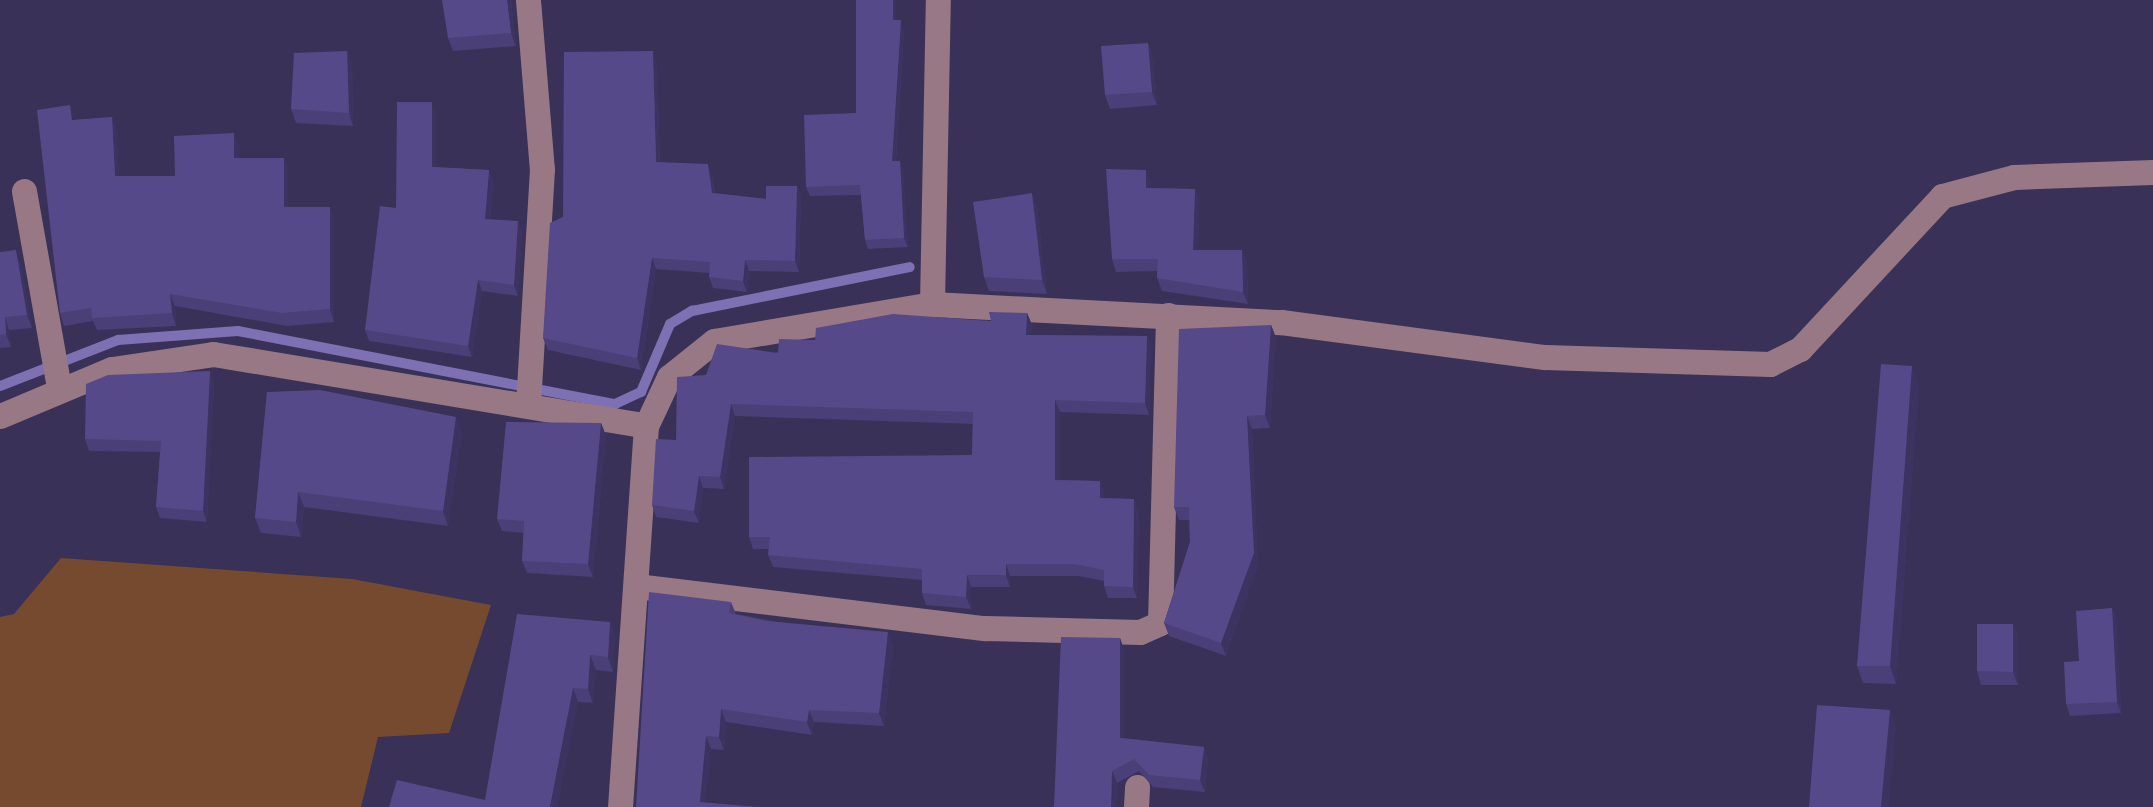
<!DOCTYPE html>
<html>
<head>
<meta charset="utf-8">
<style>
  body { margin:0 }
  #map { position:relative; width:2153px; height:807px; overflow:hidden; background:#393157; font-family:"Source Sans 3",sans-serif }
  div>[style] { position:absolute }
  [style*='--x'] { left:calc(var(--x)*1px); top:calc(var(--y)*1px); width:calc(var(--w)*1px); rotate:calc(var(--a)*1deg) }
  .green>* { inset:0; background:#764a2f }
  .stream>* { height:10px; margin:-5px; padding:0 5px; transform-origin:5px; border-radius:5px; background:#7d71b4 }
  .minor>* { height:25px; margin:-12.5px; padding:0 12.5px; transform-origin:12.5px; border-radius:12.5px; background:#997886 }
  .wall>* { inset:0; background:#4a3f76 }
  .shaded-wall>* { inset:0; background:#3c3360 }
  .building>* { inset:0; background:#564989 }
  span { translate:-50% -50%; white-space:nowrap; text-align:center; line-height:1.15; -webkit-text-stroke:9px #1f1d2e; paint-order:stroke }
</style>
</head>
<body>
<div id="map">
  <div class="green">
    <i style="clip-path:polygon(61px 558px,352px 579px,491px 605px,449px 733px,378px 737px,361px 807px,0 807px,0 617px,14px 614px)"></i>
  </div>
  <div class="stream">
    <i style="--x:0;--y:386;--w:127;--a:-21.3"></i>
    <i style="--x:118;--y:340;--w:120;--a:-4.3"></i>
    <i style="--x:238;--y:331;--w:384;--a:11"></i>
    <i style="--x:615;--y:404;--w:29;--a:-25"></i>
    <i style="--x:641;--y:392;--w:74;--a:-66.9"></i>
    <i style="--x:670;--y:324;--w:26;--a:-31"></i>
    <i style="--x:692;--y:311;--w:222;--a:-11.4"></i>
  </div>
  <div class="minor">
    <i style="--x:528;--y:0;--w:170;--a:85.3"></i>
    <i style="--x:542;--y:169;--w:236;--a:93.4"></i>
    <i style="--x:24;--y:191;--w:200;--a:79.9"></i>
    <i style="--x:932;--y:304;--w:304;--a:-88.9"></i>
    <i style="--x:0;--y:416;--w:121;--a:-22.8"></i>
    <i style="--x:112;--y:369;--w:102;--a:-8.4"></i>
    <i style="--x:213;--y:354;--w:439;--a:9.4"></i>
    <i style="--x:636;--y:586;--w:352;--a:6.9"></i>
    <i style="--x:985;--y:628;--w:155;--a:1.5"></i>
    <i style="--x:1140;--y:632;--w:22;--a:-24"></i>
    <i style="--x:1160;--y:623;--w:308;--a:-88.5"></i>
    <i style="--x:620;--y:807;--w:382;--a:-86.1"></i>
    <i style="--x:646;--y:426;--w:54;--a:-64.9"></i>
    <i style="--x:669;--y:377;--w:58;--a:-38.7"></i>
    <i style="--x:714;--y:341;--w:221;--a:-9.6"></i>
    <i style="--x:932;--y:304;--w:349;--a:3"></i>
    <i style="--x:1281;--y:322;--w:266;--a:7.6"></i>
    <i style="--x:1545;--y:357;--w:225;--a:1.8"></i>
    <i style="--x:1770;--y:364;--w:34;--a:-27"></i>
    <i style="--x:1800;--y:349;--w:209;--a:-47.1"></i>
    <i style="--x:1942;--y:196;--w:74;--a:-14.8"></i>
    <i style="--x:2014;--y:177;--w:139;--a:-2.1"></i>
    <i style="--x:1136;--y:807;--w:20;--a:-87"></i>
  </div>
  <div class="wall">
    <i style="clip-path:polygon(511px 0,516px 46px,453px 51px,448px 38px)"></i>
    <i style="clip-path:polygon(856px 0,896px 0,896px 20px,904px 30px,896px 161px,900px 161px,903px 171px,908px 247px,868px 249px,865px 240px,861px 195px,810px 196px,806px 187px,856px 113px)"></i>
    <i style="clip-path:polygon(1148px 43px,1153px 56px,1157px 105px,1110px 109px,1105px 95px)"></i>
    <i style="clip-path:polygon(347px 51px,352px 64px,353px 126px,296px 123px,291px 109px)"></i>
    <i style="clip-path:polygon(657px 63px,660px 162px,712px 175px,715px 193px,766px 199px,797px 186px,801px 198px,799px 272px,749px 271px,747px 292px,713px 288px,709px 277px,709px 273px,656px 269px,641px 370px,548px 350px,543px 338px,563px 217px)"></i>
    <i style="clip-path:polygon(436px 113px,436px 167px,489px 170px,493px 181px,490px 220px,518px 221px,522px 232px,518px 296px,482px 291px,472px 357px,369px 341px,365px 330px,396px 208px)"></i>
    <i style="clip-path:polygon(112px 117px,116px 129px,119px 176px,175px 176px,239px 146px,239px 158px,284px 158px,288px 170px,288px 207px,330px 207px,334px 220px,334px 322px,287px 326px,175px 306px,176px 326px,97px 330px,93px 321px,64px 326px,60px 313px,75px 120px)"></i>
    <i style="clip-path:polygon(1146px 170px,1151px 183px,1151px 188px,1195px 189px,1199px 202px,1198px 250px,1242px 250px,1247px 262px,1248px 304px,1162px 291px,1157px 278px,1157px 271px,1116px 272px,1112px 259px)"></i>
    <i style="clip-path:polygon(1037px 207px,1047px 294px,989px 291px,984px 277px)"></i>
    <i style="clip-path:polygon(0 252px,20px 262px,32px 328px,9px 330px,11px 347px,0 348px)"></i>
    <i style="clip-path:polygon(1027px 313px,1032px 325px,1031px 335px,1147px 336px,1151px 348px,1149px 415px,1060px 412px,1060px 480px,1100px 481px,1104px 493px,1104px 498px,1134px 499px,1139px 510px,1137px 598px,1108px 598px,1104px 586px,1104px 581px,1078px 576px,1010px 576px,1010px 587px,971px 587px,971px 609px,926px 605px,922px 593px,922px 580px,773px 567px,768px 555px,769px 549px,753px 549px,749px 537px,972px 455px,973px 424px,735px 416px,724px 489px,703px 488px,699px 523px,656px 517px,652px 505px,676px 440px,706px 375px,815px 340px,991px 321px)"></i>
    <i style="clip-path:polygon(1271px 325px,1276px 338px,1270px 428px,1252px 429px,1258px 566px,1226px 656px,1169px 636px,1164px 623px,1190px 542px,1189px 520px,1179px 520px,1174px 507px)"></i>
    <i style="clip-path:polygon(210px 371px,214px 383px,207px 522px,160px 518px,156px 507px,160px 452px,89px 451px,85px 439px)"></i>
    <i style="clip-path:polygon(1919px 384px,1896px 684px,1863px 683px,1857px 666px)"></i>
    <i style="clip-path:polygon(267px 392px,462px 432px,448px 526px,304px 507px,301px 537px,261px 533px,255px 518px)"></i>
    <i style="clip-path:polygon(601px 423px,606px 436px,593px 577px,527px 573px,522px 561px,524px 533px,502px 531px,497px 519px)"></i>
    <i style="clip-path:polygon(731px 602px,736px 614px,893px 644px,884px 726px,814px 722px,812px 735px,726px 722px,724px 750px,711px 749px,636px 807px)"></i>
    <i style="clip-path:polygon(2112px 608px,2116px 620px,2121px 713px,2070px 716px,2066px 704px,2079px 661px)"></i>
    <i style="clip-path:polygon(610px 622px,615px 637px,613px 672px,596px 670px,593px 703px,578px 702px,485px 800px)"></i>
    <i style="clip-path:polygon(2013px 624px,2018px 637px,2018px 685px,1981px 685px,1977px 671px)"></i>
    <i style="clip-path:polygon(1120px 638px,1124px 650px,1124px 738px,1204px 747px,1208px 759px,1205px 792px,1153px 787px,1139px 771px,1117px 783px,1116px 807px,1054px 807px)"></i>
  </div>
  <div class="shaded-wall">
    <i style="clip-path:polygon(507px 0,511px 0,516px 46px,511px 33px)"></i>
    <i style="clip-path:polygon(893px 0,896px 0,896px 30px,893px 20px)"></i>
    <i style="clip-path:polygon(901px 20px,904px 30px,895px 171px,892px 161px)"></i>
    <i style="clip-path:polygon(1148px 43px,1153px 56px,1157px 105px,1152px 92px)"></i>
    <i style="clip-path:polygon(347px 51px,352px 64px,353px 126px,349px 113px)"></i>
    <i style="clip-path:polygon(653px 51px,657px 63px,660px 173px,656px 162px)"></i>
    <i style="clip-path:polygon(432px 102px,436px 113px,436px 178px,432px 167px)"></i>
    <i style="clip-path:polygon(112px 117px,116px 129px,120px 188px,115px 176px)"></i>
    <i style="clip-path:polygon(234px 133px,239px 146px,239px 170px,234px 158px)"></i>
    <i style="clip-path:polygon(284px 158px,288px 170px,288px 220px,284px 207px)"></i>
    <i style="clip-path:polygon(900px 161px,903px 171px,908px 247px,904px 238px)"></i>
    <i style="clip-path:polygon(708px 164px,712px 175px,716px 204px,712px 193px)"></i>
    <i style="clip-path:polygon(489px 170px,493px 181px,489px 230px,485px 219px)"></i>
    <i style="clip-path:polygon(1146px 170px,1151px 183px,1151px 200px,1146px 188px)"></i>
    <i style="clip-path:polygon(797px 186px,801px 198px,799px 272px,795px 261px)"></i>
    <i style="clip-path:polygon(1195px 189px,1199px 202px,1198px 263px,1193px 250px)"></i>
    <i style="clip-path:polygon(1032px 193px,1037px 207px,1047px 294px,1042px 280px)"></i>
    <i style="clip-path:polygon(330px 207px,334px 220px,334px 322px,330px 309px)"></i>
    <i style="clip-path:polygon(518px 221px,522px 232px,518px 296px,514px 285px)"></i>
    <i style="clip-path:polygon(16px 250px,20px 262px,32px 328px,27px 315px)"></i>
    <i style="clip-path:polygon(1242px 250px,1247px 262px,1248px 304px,1243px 292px)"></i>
    <i style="clip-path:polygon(652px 258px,656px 269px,641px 370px,637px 358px)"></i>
    <i style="clip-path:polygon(745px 260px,749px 271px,747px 292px,743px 281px)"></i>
    <i style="clip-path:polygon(478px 280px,482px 291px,472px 357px,468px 346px)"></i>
    <i style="clip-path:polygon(170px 294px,175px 306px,176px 326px,172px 313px)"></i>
    <i style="clip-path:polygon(1027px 313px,1032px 325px,1030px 347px,1026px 335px)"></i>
    <i style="clip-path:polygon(5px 317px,9px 330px,11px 347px,6px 334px)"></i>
    <i style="clip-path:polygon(1271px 325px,1276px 338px,1270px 428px,1265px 415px)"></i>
    <i style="clip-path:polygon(1147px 336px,1151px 348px,1149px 415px,1145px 403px)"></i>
    <i style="clip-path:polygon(1912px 366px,1919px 384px,1896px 684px,1890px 666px)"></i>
    <i style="clip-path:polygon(210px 371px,214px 383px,207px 522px,203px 511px)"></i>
    <i style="clip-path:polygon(1055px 400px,1060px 412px,1060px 492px,1055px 480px)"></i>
    <i style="clip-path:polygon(731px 404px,735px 416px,724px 489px,720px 477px)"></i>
    <i style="clip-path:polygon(1247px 416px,1252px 429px,1258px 566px,1226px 656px,1221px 643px)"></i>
    <i style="clip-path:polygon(456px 417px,462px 432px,448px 526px,443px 511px)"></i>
    <i style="clip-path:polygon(601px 423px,606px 436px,593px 577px,588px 564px)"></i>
    <i style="clip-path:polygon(699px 476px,703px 488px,699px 523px,694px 511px)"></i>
    <i style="clip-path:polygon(1100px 481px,1104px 493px,1104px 510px,1100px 498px)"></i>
    <i style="clip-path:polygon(298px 492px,304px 507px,301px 537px,296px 522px)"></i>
    <i style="clip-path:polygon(1134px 499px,1139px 510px,1137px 598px,1133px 587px)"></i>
    <i style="clip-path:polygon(1006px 564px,1010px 576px,1010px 587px,1006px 575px)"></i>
    <i style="clip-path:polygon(967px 575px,971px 587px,971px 609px,966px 597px)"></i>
    <i style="clip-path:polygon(2112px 608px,2116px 620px,2121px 713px,2117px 702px)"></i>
    <i style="clip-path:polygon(610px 622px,615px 637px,613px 672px,608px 657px)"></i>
    <i style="clip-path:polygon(2013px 624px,2018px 637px,2018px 685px,2013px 672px)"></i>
    <i style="clip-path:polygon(888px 632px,893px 644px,884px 726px,879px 713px)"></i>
    <i style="clip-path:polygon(1120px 638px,1124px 650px,1124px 750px,1120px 738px)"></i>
    <i style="clip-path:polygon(590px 655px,596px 670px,593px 703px,588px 689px)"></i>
    <i style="clip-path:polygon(573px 688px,578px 702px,558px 807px,550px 807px)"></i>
    <i style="clip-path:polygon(721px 709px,726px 722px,724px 750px,719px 737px)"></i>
    <i style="clip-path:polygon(809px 710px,814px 722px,812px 735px,807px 722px)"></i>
    <i style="clip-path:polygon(1890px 710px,1896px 728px,1889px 807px,1881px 807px)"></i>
    <i style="clip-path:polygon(706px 736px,711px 749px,706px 807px,700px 802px)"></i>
    <i style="clip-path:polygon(1204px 747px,1208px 759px,1205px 792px,1200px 780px)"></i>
    <i style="clip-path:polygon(1112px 771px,1117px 783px,1116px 807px,1111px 807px)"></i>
  </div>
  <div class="building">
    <i style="clip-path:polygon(442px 0,507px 0,511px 33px,448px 38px)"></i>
    <i style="clip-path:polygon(856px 0,893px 0,893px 20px,901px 20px,892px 161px,900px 161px,904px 238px,865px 240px,860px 185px,806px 187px,804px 115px,856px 113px)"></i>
    <i style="clip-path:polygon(1148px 43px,1152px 92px,1105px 95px,1101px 46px)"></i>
    <i style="clip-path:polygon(347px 51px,349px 113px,291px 109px,294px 53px)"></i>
    <i style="clip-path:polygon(653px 51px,656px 162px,708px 164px,712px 193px,766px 199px,766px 186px,797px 186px,795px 261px,745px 260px,743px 281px,709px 277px,710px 262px,652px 258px,637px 358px,543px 338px,550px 223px,563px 217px,564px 52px)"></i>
    <i style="clip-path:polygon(397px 102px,432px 102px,432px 167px,489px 170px,485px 219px,518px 221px,514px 285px,478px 280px,468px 346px,365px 330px,380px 206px,396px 208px)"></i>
    <i style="clip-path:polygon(70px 105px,72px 120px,112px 117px,115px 176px,175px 176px,174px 136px,234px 133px,234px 158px,284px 158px,284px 207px,330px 207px,330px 309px,282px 313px,170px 294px,172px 313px,92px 318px,91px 308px,60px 313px,37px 110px)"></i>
    <i style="clip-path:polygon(1106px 169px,1146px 170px,1146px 188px,1195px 189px,1193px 250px,1242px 250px,1243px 292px,1157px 278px,1158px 259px,1112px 259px)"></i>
    <i style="clip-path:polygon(1032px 193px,1042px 280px,984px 277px,973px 202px)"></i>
    <i style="clip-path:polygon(16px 250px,27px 315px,5px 317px,6px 334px,0 335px,0 252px)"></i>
    <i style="clip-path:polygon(989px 312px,1027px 313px,1026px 335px,1147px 336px,1145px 403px,1055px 400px,1055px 480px,1100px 481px,1100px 498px,1134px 499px,1133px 587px,1104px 586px,1104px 570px,1074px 564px,1006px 564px,1006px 575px,967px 575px,966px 597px,922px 593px,922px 569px,768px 555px,770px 537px,749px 537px,749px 457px,972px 455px,973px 412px,731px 404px,720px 477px,699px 476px,694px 511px,652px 505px,656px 439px,676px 440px,677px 377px,706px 375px,717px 344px,778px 353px,779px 339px,815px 340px,816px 328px,893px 314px,991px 321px)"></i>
    <i style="clip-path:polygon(1271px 325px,1265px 415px,1247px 416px,1254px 553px,1221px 643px,1164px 623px,1190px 542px,1189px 507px,1174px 507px,1179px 329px)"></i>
    <i style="clip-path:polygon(1881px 364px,1912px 366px,1890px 666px,1857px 666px)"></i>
    <i style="clip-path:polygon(210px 371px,203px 511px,156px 507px,161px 441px,85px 439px,86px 384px,108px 375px)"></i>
    <i style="clip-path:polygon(320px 390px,456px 417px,443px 511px,298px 492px,296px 522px,255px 518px,267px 392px)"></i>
    <i style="clip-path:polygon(506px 422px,601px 423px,588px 564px,522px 561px,524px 521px,497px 519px)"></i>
    <i style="clip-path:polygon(649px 592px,731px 602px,729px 613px,766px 621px,888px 632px,879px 713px,809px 710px,807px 722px,721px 709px,719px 737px,706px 736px,700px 802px,758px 807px,636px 807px)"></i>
    <i style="clip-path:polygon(2112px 608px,2117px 702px,2066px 704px,2064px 662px,2079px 661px,2076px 611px)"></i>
    <i style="clip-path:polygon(517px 614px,610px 622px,608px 657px,590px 655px,588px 689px,573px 688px,550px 807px,389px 807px,397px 780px,485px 800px)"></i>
    <i style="clip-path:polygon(1977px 624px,2013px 624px,2013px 672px,1977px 671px)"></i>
    <i style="clip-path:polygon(1061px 637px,1120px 638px,1120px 738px,1204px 747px,1200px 780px,1149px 775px,1134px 759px,1112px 771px,1111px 807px,1054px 807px)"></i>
    <i style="clip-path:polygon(1817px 705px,1890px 710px,1881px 807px,1809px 807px)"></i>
  </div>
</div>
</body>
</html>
